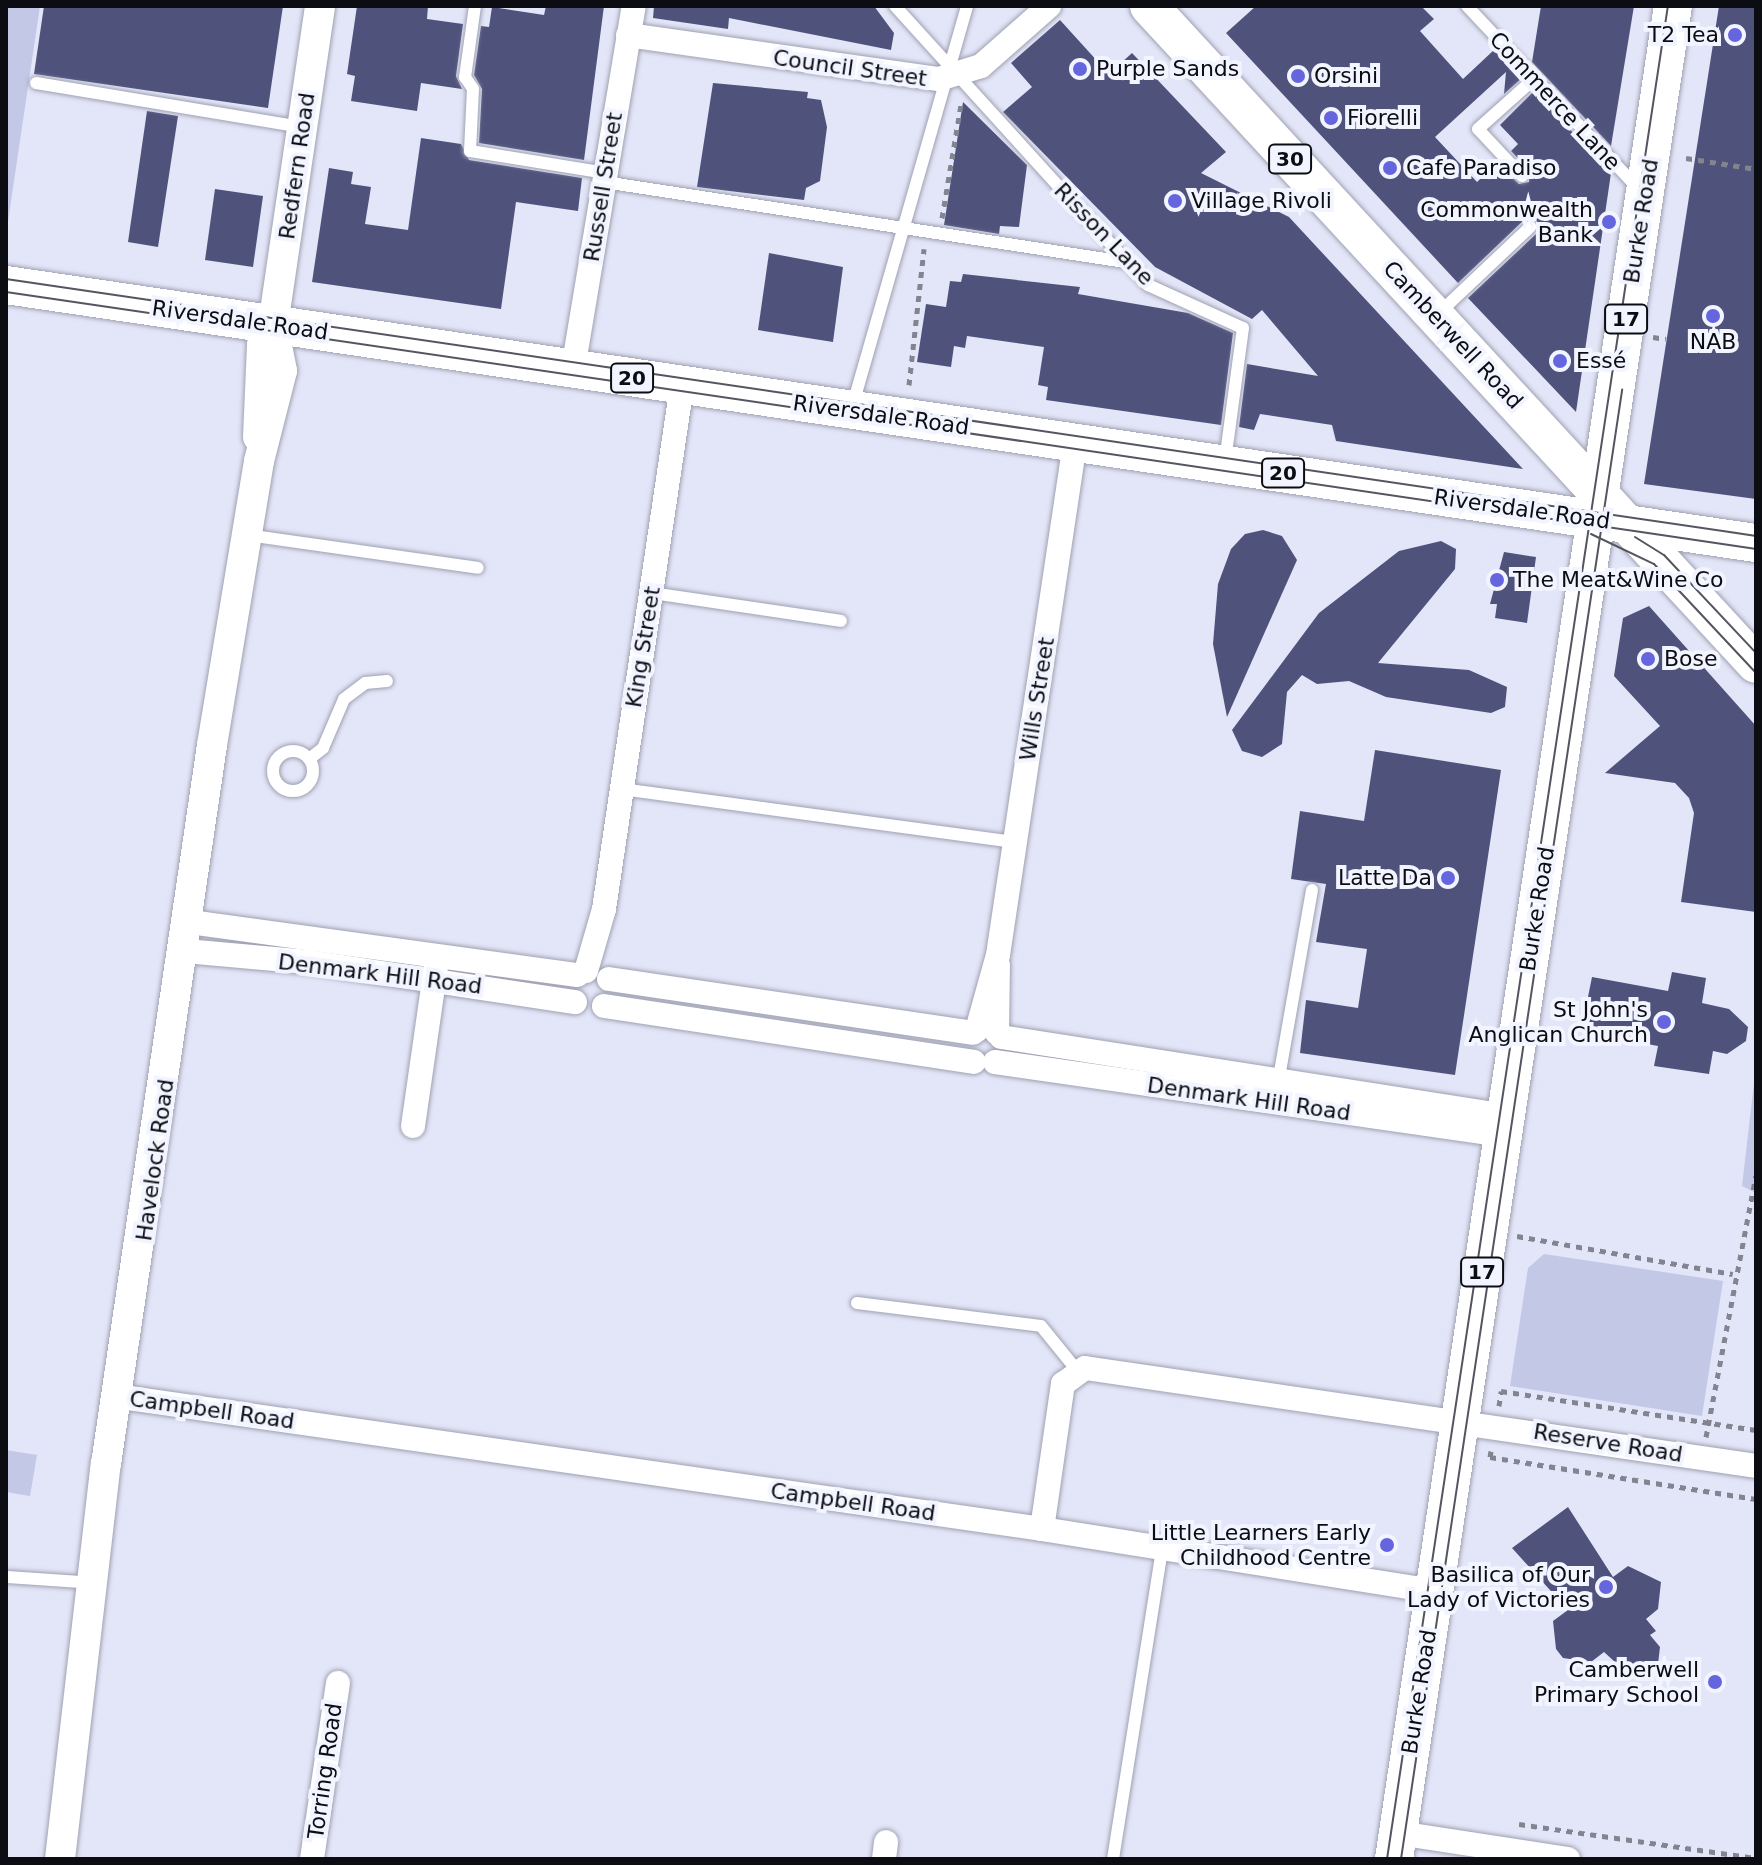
<!DOCTYPE html>
<html>
<head>
<meta charset="utf-8">
<style>
  body { margin:0 }
  #map { position:relative; width:1762px; height:1865px; overflow:hidden; background:#e3e6f8; font-family:"DejaVu Sans",sans-serif }
  div>[style] { position:absolute }
  [style*='--x'] { left:calc(var(--x)*1px); top:calc(var(--y)*1px); width:calc(var(--w)*1px); rotate:calc(var(--a)*1deg) }
  .green>* { inset:0; background:#c3c8e7 }
  .building>* { inset:0; background:#4f537c }
  .path>* { height:5px; margin-top:-2.5px; transform-origin:0; background:repeating-linear-gradient(90deg,#828490 0 6px,transparent 0 12px) }
  .roads { filter:drop-shadow(0 0 2px #9fa1b2) drop-shadow(0 0 2px #9fa1b2) }
  .service>* { height:12px; margin:-6px; padding:0 6px; transform-origin:6px; border-radius:6px; background:#fff }
  .service>.ring { margin:-6px; padding:0; box-sizing:content-box; background:none; border:12px solid #fff; border-radius:50% }
  .minor>* { height:24px; margin:-12px; padding:0 12px; transform-origin:12px; border-radius:12px; background:#fff }
  .tertiary>* { height:30px; margin:-15px; padding:0 15px; transform-origin:15px; border-radius:15px; background:#fff }
  .primary>* { height:38px; margin:-19px; padding:0 19px; transform-origin:19px; border-radius:19px; background:#fff }
  .tram>* { height:2px; margin:-1px; padding:0 1px; transform-origin:1px; border-radius:1px; background:#54555f }
  .dots>* { width:22px; height:22px; translate:-50% -50%; box-sizing:border-box; border:4px solid #f2f4ff; border-radius:50% }
  span { translate:-50% -50%; white-space:nowrap; text-align:center; line-height:1.15; -webkit-text-stroke:8px #f2f4ff; paint-order:stroke }
  .shield-label span { padding:2px 6px; background:#f2f4ff; border:2px solid; border-radius:6px; -webkit-text-stroke-width:0 }
  .shield-label { font-size:20px; color:#0c0d13; font-weight:700 }
  .poi-label { font-size:22px; color:#0c0d13 }
  .right { translate:-100% -50%; text-align:right }
  .left { translate:0 -50%; text-align:left }
  .street-label { font-size:22px; color:#0c0d13 }
  .frame { position:absolute; inset:0; border:8px solid #0c0d13; pointer-events:none }
</style>
</head>
<body>
<div id="map">
  <div class="green">
    <i style="clip-path:polygon(6px 6px,40px 6px,6px 235px)"></i>
    <i style="clip-path:polygon(1756px 1066px,1756px 1193px,1742px 1186px)"></i>
    <i style="clip-path:polygon(1544px 1254px,1723px 1281px,1702px 1416px,1510px 1386px,1528px 1268px)"></i>
    <i style="clip-path:polygon(6px 1450px,37px 1455px,30px 1496px,6px 1492px)"></i>
  </div>
  <div class="building">
    <i style="clip-path:polygon(44px 6px,283px 6px,268px 108px,34px 74px)"></i>
    <i style="clip-path:polygon(357px 6px,428px 6px,427px 19px,463px 24px,456px 76px,462px 89px,421px 83px,417px 111px,351px 101px,355px 76px,347px 74px)"></i>
    <i style="clip-path:polygon(546px 6px,604px 6px,584px 160px,479px 143px,482px 89px,474px 75px,481px 26px,489px 27px,492px 7px,544px 15px)"></i>
    <i style="clip-path:polygon(654px 6px,874px 6px,894px 33px,891px 50px,729px 18px,728px 29px,653px 18px)"></i>
    <i style="clip-path:polygon(1256px 6px,1421px 6px,1434px 19px,1420px 31px,1463px 79px,1495px 49px,1522px 78px,1504px 94px,1506px 72px,1435px 137px,1477px 182px,1497px 163px,1519px 184px,1529px 182px,1529px 170px,1511px 151px,1518px 144px,1500px 125px,1534px 91px,1611px 173px,1576px 412px,1468px 298px,1536px 234px,1537px 221px,1524px 220px,1458px 283px,1226px 33px)"></i>
    <i style="clip-path:polygon(1541px 6px,1634px 6px,1611px 146px,1532px 62px)"></i>
    <i style="clip-path:polygon(1719px 6px,1756px 6px,1756px 499px,1644px 484px)"></i>
    <i style="clip-path:polygon(1060px 20px,1109px 74px,1132px 53px,1226px 152px,1201px 173px,1289px 217px,1523px 469px,1336px 441px,1332px 425px,1260px 414px,1254px 430px,1239px 427px,1247px 364px,1318px 376px,1262px 310px,1252px 319px,1155px 267px,1003px 112px,1032px 87px,1011px 63px)"></i>
    <i style="clip-path:polygon(713px 83px,808px 92px,807px 98px,821px 100px,827px 127px,820px 181px,806px 188px,804px 200px,697px 187px)"></i>
    <i style="clip-path:polygon(963px 102px,1027px 165px,1019px 227px,1000px 226px,999px 234px,944px 225px)"></i>
    <i style="clip-path:polygon(147px 111px,178px 116px,158px 247px,128px 242px)"></i>
    <i style="clip-path:polygon(421px 138px,461px 144px,469px 160px,582px 178px,578px 211px,516px 202px,501px 309px,312px 282px,329px 168px,353px 172px,351px 184px,371px 187px,365px 224px,408px 230px)"></i>
    <i style="clip-path:polygon(215px 189px,263px 196px,253px 267px,205px 260px)"></i>
    <i style="clip-path:polygon(769px 253px,843px 267px,833px 342px,758px 330px)"></i>
    <i style="clip-path:polygon(963px 274px,1080px 287px,1078px 294px,1188px 313px,1233px 333px,1221px 425px,1046px 400px,1048px 387px,1038px 385px,1044px 347px,967px 336px,965px 348px,954px 346px,951px 367px,917px 362px,926px 304px,946px 307px,950px 281px,961px 282px)"></i>
    <i style="clip-path:polygon(1263px 530px,1282px 536px,1297px 560px,1227px 717px,1213px 644px,1218px 584px,1231px 549px,1245px 534px)"></i>
    <i style="clip-path:polygon(1441px 541px,1456px 549px,1455px 569px,1378px 663px,1469px 670px,1507px 687px,1505px 707px,1491px 713px,1386px 697px,1349px 681px,1317px 684px,1302px 675px,1287px 692px,1282px 744px,1262px 757px,1242px 751px,1232px 730px,1319px 613px,1399px 551px)"></i>
    <i style="clip-path:polygon(1504px 552px,1536px 557px,1527px 623px,1495px 618px,1497px 604px,1490px 604px)"></i>
    <i style="clip-path:polygon(1649px 606px,1756px 726px,1756px 912px,1681px 902px,1694px 813px,1689px 798px,1675px 783px,1605px 773px,1660px 726px,1614px 676px,1623px 618px)"></i>
    <i style="clip-path:polygon(1375px 750px,1501px 770px,1455px 1075px,1300px 1053px,1306px 1000px,1358px 1008px,1367px 949px,1316px 942px,1326px 884px,1291px 879px,1300px 811px,1364px 821px)"></i>
    <i style="clip-path:polygon(1672px 972px,1706px 978px,1702px 1003px,1729px 1009px,1748px 1027px,1746px 1041px,1727px 1054px,1713px 1051px,1709px 1074px,1654px 1066px,1658px 1046px,1581px 1032px,1592px 977px,1668px 991px)"></i>
    <i style="clip-path:polygon(1568px 1507px,1613px 1577px,1628px 1566px,1661px 1582px,1658px 1609px,1646px 1619px,1656px 1631px,1650px 1635px,1660px 1647px,1658px 1664px,1644px 1675px,1626px 1672px,1604px 1652px,1591px 1662px,1563px 1658px,1556px 1649px,1553px 1621px,1568px 1610px,1512px 1548px)"></i>
  </div>
  <div class="path">
    <i style="--x:1686;--y:158;--w:71;--a:8.9"></i>
    <i style="--x:942;--y:218;--w:115;--a:-80.5"></i>
    <i style="--x:1653;--y:337;--w:13;--a:9"></i>
    <i style="--x:909;--y:385;--w:137;--a:-83.7"></i>
    <i style="--x:1517;--y:1236;--w:219;--a:10"></i>
    <i style="--x:1499;--y:1406;--w:15;--a:-82"></i>
    <i style="--x:1501;--y:1391;--w:258;--a:8.7"></i>
    <i style="--x:1706;--y:1437;--w:266;--a:-79.2"></i>
    <i style="--x:1491;--y:1451;--w:6;--a:99"></i>
    <i style="--x:1490;--y:1457;--w:269;--a:9"></i>
    <i style="--x:1519;--y:1824;--w:239;--a:8.2"></i>
  </div>
  <div class="roads">
    <div class="service">
      <i style="--x:475;--y:6;--w:72;--a:98"></i>
      <i style="--x:465;--y:77;--w:14;--a:56"></i>
      <i style="--x:473;--y:89;--w:62;--a:92.8"></i>
      <i style="--x:470;--y:151;--w:138;--a:9.2"></i>
      <i style="--x:895;--y:6;--w:377;--a:47.8"></i>
      <i style="--x:1148;--y:285;--w:104;--a:24.4"></i>
      <i style="--x:1243;--y:328;--w:134;--a:97.7"></i>
      <i style="--x:1467;--y:6;--w:248;--a:46.8"></i>
      <i style="--x:36;--y:83;--w:270;--a:9.4"></i>
      <i style="--x:1522;--y:176;--w:64;--a:-133.1"></i>
      <i style="--x:1478;--y:129;--w:75;--a:-41.8"></i>
      <i style="--x:604;--y:182;--w:527;--a:8.73"></i>
      <i style="--x:1438;--y:314;--w:127;--a:-43.4"></i>
      <i style="--x:853;--y:404;--w:414;--a:-74"></i>
      <i style="--x:247;--y:535;--w:233;--a:8.1"></i>
      <i style="--x:652;--y:593;--w:191;--a:8.4"></i>
      <i class="ring" style="left:273px;top:751px;width:28px;height:28px"></i>
      <i style="--x:309;--y:759;--w:18;--a:-38"></i>
      <i style="--x:323;--y:748;--w:53;--a:-66.8"></i>
      <i style="--x:344;--y:699;--w:26;--a:-37"></i>
      <i style="--x:365;--y:683;--w:22;--a:-5"></i>
      <i style="--x:622;--y:789;--w:397;--a:7.7"></i>
      <i style="--x:1278;--y:1083;--w:196;--a:-80"></i>
      <i style="--x:857;--y:1303;--w:185;--a:7.1"></i>
      <i style="--x:1041;--y:1326;--w:55;--a:50.9"></i>
      <i style="--x:6;--y:1577;--w:87;--a:3.9"></i>
      <i style="--x:1113;--y:1859;--w:315;--a:-81"></i>
    </div>
    <div class="minor">
      <i style="--x:628;--y:35;--w:314;--a:8.1"></i>
      <i style="--x:939;--y:79;--w:44;--a:-17.2"></i>
      <i style="--x:981;--y:66;--w:91;--a:-41.4"></i>
      <i style="--x:573;--y:369;--w:368;--a:-80.5"></i>
      <i style="--x:190;--y:922;--w:391;--a:7.8"></i>
      <i style="--x:185;--y:951;--w:124;--a:5.1"></i>
      <i style="--x:309;--y:962;--w:269;--a:8.6"></i>
      <i style="--x:586;--y:971;--w:65;--a:-73.8"></i>
      <i style="--x:604;--y:909;--w:530;--a:-81.53"></i>
      <i style="--x:609;--y:979;--w:368;--a:8.4"></i>
      <i style="--x:604;--y:1006;--w:374;--a:8.6"></i>
      <i style="--x:977;--y:1030;--w:78;--a:-74.4"></i>
      <i style="--x:998;--y:955;--w:518;--a:-81.45"></i>
      <i style="--x:997;--y:1033;--w:68;--a:-89.2"></i>
      <i style="--x:1001;--y:1037;--w:511;--a:8.89"></i>
      <i style="--x:995;--y:1062;--w:513;--a:8.18"></i>
      <i style="--x:413;--y:1126;--w:162;--a:-81.8"></i>
      <i style="--x:115;--y:1396;--w:936;--a:8.16"></i>
      <i style="--x:1042;--y:1529;--w:147;--a:-81.8"></i>
      <i style="--x:1063;--y:1384;--w:27;--a:-36"></i>
      <i style="--x:1085;--y:1368;--w:678;--a:8.31"></i>
      <i style="--x:1042;--y:1529;--w:398;--a:9"></i>
      <i style="--x:1398;--y:1833;--w:172;--a:8.7"></i>
      <i style="--x:312;--y:1859;--w:178;--a:-81.6"></i>
      <i style="--x:884;--y:1859;--w:17;--a:-83"></i>
    </div>
    <div class="tertiary">
      <i style="--x:258;--y:437;--w:92;--a:-87.5"></i>
      <i style="--x:262;--y:345;--w:23;--a:-61"></i>
      <i style="--x:273;--y:325;--w:322;--a:-81.6"></i>
      <i style="--x:60;--y:1859;--w:398;--a:-83.4"></i>
      <i style="--x:106;--y:1464;--w:727;--a:-81.61"></i>
      <i style="--x:212;--y:745;--w:288;--a:-80.6"></i>
      <i style="--x:259;--y:461;--w:93;--a:-75.7"></i>
      <i style="--x:282;--y:371;--w:47;--a:-101.1"></i>
    </div>
    <div class="primary">
      <i style="--x:1149;--y:6;--w:895;--a:47.31"></i>
      <i style="--x:6;--y:285;--w:1769;--a:8.39"></i>
      <i style="--x:1394;--y:1859;--w:1874;--a:-81.44"></i>
    </div>
  </div>
  <div class="tram">
    <i style="--x:6;--y:279;--w:1769;--a:8.35"></i>
    <i style="--x:6;--y:292;--w:1769;--a:8.35"></i>
    <i style="--x:1591;--y:534;--w:70;--a:25.5"></i>
    <i style="--x:1654;--y:564;--w:149;--a:46.9"></i>
    <i style="--x:1635;--y:537;--w:34;--a:32"></i>
    <i style="--x:1664;--y:555;--w:134;--a:46.8"></i>
    <i style="--x:1387;--y:1859;--w:1874;--a:-81.38"></i>
    <i style="--x:1401;--y:1859;--w:1486;--a:-81.44"></i>
  </div>
  <div class="dots">
    <i style="left:1735px;top:35px;background:#6565de"></i>
    <i style="left:1080px;top:69px;background:#6565de"></i>
    <i style="left:1298px;top:76px;background:#6565de"></i>
    <i style="left:1331px;top:118px;background:#6565de"></i>
    <i style="left:1390px;top:168px;background:#6565de"></i>
    <i style="left:1175px;top:201px;background:#6565de"></i>
    <i style="left:1609px;top:222px;background:#6565de"></i>
    <i style="left:1713px;top:316px;background:#6565de"></i>
    <i style="left:1560px;top:361px;background:#6565de"></i>
    <i style="left:1497px;top:580px;background:#6565de"></i>
    <i style="left:1648px;top:659px;background:#6565de"></i>
    <i style="left:1448px;top:878px;background:#6565de"></i>
    <i style="left:1664px;top:1022px;background:#6565de"></i>
    <i style="left:1387px;top:1545px;background:#6565de"></i>
    <i style="left:1606px;top:1587px;background:#6565de"></i>
    <i style="left:1715px;top:1682px;background:#6565de"></i>
  </div>
  <div class="shield-label">
    <span style="left:1290px;top:159px">30</span>
    <span style="left:1626px;top:319px">17</span>
    <span style="left:632px;top:378px">20</span>
    <span style="left:1283px;top:473px">20</span>
    <span style="left:1482px;top:1272px">17</span>
  </div>
  <div class="poi-label">
    <span class="right" style="left:1719px;top:35px">T2 Tea</span>
    <span class="left" style="left:1096px;top:69px">Purple Sands</span>
    <span class="left" style="left:1314px;top:76px">Orsini</span>
    <span class="left" style="left:1347px;top:118px">Fiorelli</span>
    <span class="left" style="left:1406px;top:168px">Cafe Paradiso</span>
    <span class="left" style="left:1191px;top:201px">Village Rivoli</span>
    <span class="right" style="left:1593px;top:222px">Commonwealth<br>Bank</span>
    <span style="left:1713px;top:342px">NAB</span>
    <span class="left" style="left:1576px;top:361px">Essé</span>
    <span class="left" style="left:1513px;top:580px">The Meat&amp;Wine Co</span>
    <span class="left" style="left:1664px;top:659px">Bose</span>
    <span class="right" style="left:1432px;top:878px">Latte Da</span>
    <span class="right" style="left:1648px;top:1022px">St John's<br>Anglican Church</span>
    <span class="right" style="left:1371px;top:1545px">Little Learners Early<br>Childhood Centre</span>
    <span class="right" style="left:1590px;top:1587px">Basilica of Our<br>Lady of Victories</span>
    <span class="right" style="left:1699px;top:1682px">Camberwell<br>Primary School</span>
  </div>
  <div class="street-label">
    <span style="left:850px;top:68px;rotate:8deg">Council Street</span>
    <span style="left:1555px;top:101px;rotate:47deg">Commerce Lane</span>
    <span style="left:297px;top:166px;rotate:-82deg">Redfern Road</span>
    <span style="left:603px;top:187px;rotate:-81deg">Russell Street</span>
    <span style="left:1641px;top:221px;rotate:-81deg">Burke Road</span>
    <span style="left:1104px;top:234px;rotate:46deg">Risson Lane</span>
    <span style="left:240px;top:320px;rotate:8deg">Riversdale Road</span>
    <span style="left:1453px;top:335px;rotate:47deg">Camberwell Road</span>
    <span style="left:881px;top:415px;rotate:8deg">Riversdale Road</span>
    <span style="left:1522px;top:509px;rotate:8deg">Riversdale Road</span>
    <span style="left:643px;top:647px;rotate:-81deg">King Street</span>
    <span style="left:1037px;top:699px;rotate:-81deg">Wills Street</span>
    <span style="left:1537px;top:909px;rotate:-81deg">Burke Road</span>
    <span style="left:380px;top:974px;rotate:7deg">Denmark Hill Road</span>
    <span style="left:1249px;top:1099px;rotate:8deg">Denmark Hill Road</span>
    <span style="left:155px;top:1160px;rotate:-82deg">Havelock Road</span>
    <span style="left:212px;top:1410px;rotate:8deg">Campbell Road</span>
    <span style="left:1608px;top:1443px;rotate:9deg">Reserve Road</span>
    <span style="left:853px;top:1502px;rotate:8deg">Campbell Road</span>
    <span style="left:1419px;top:1692px;rotate:-81deg">Burke Road</span>
    <span style="left:325px;top:1771px;rotate:-82deg">Torring Road</span>
  </div>
  <div class="frame"></div>
</div>
</body>
</html>
